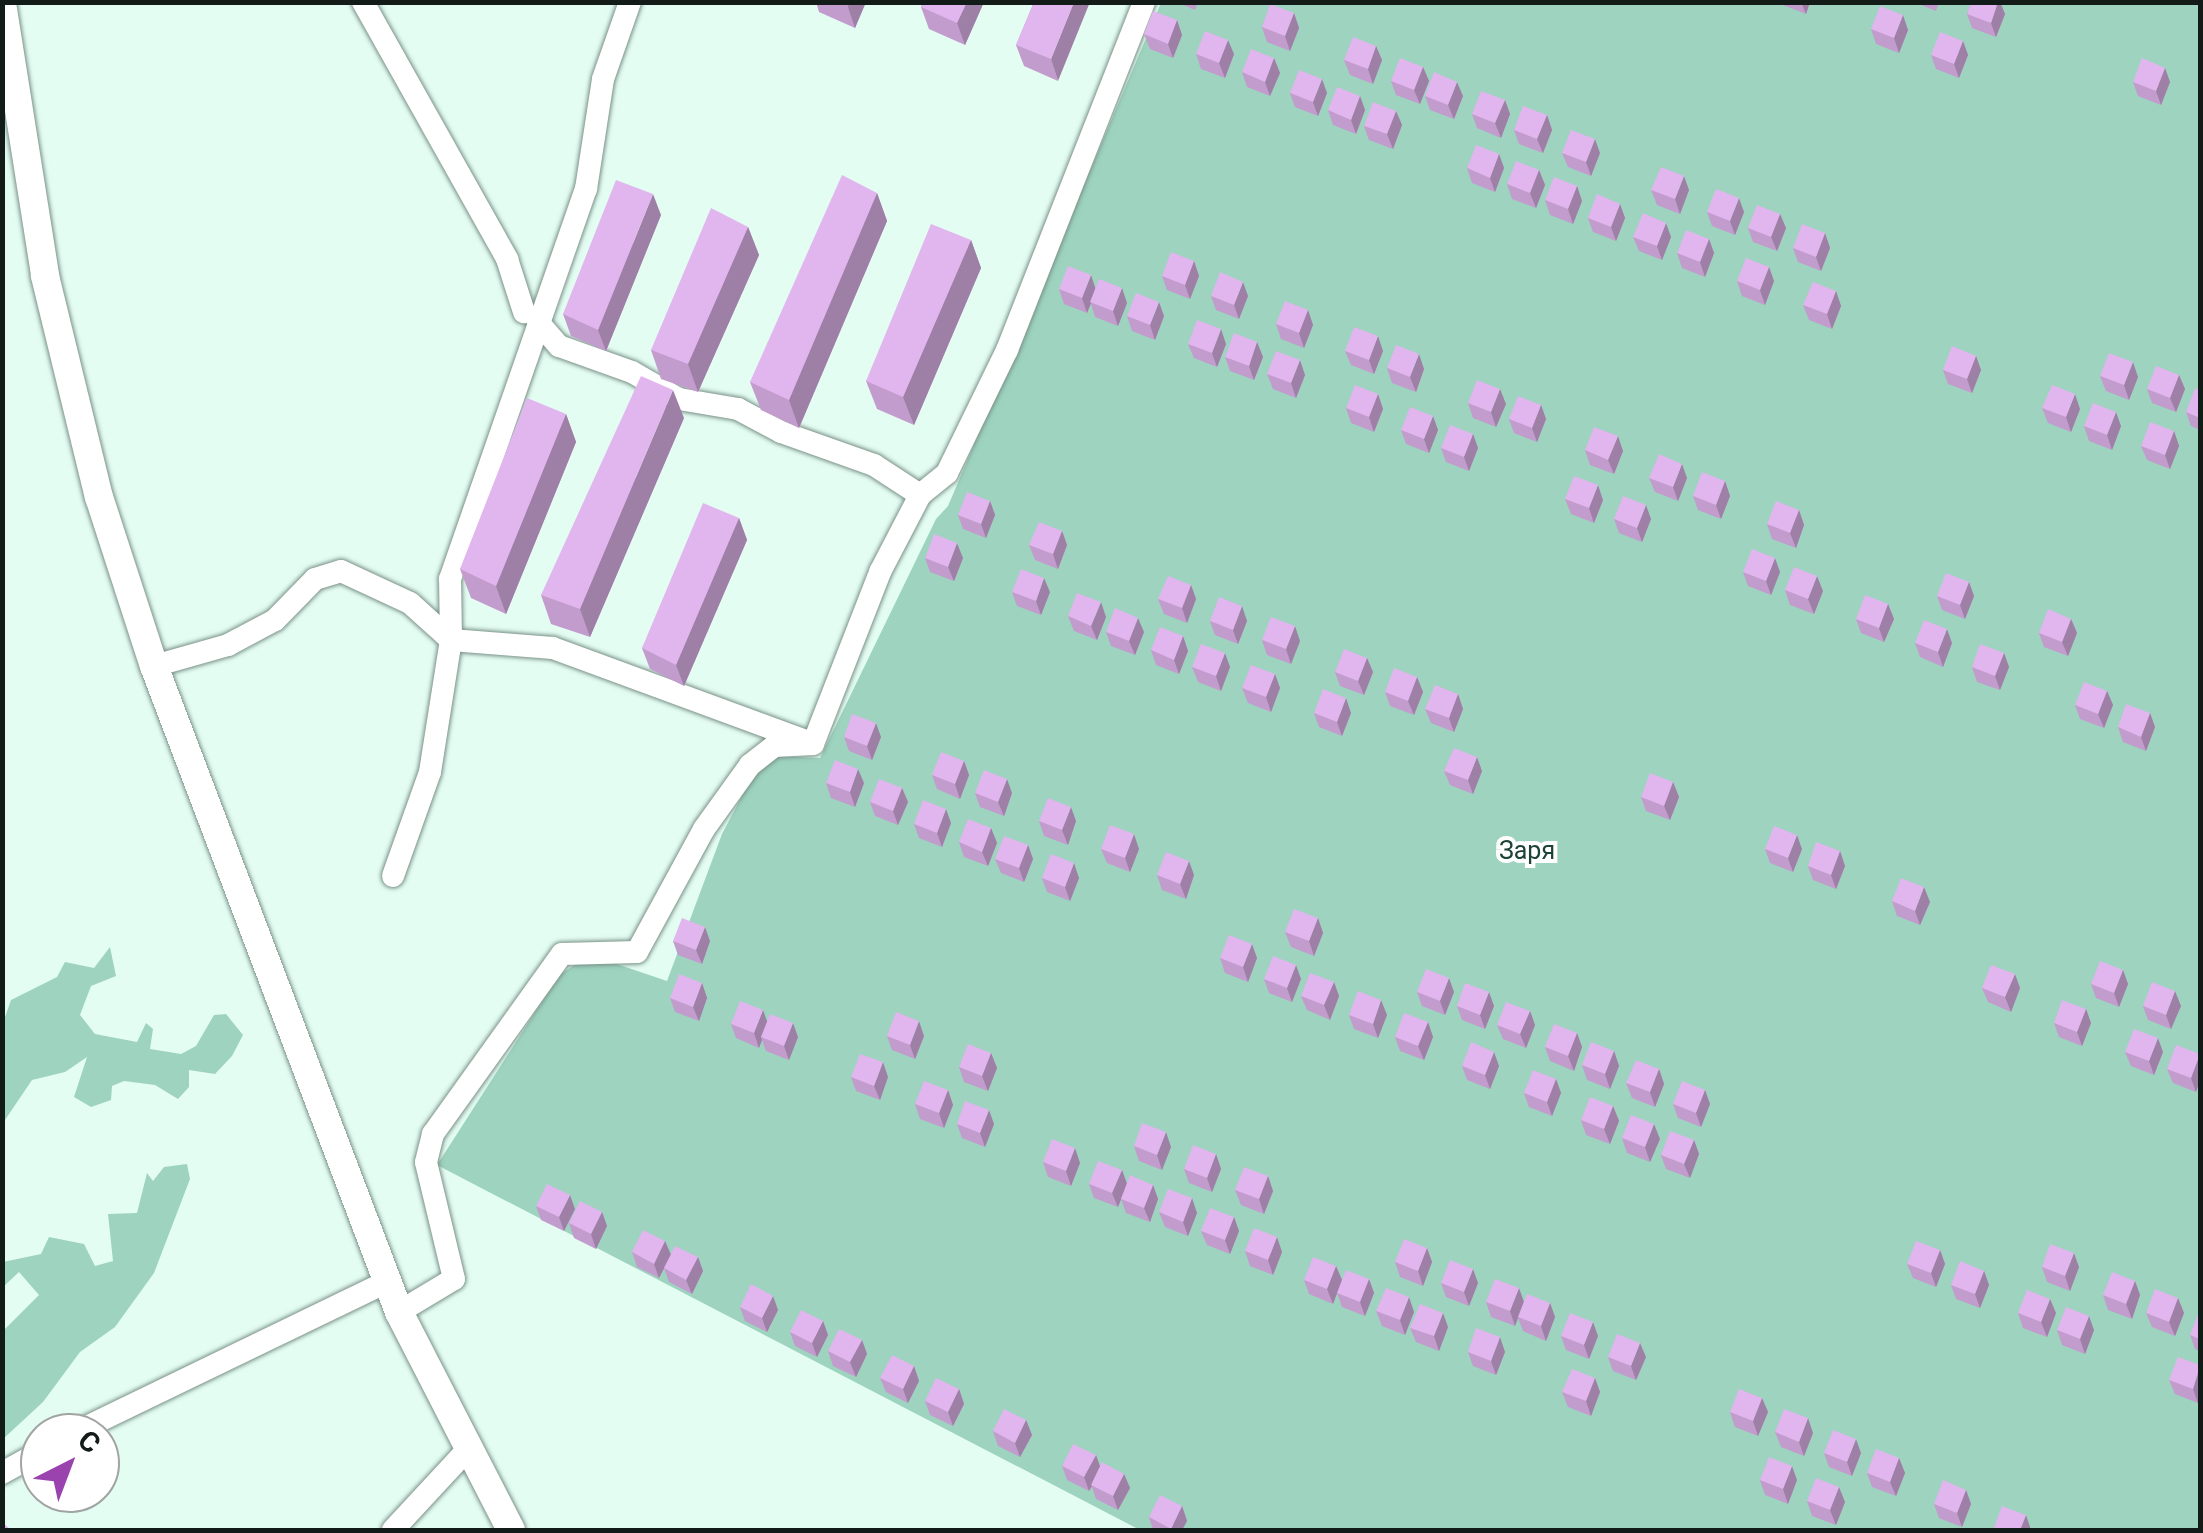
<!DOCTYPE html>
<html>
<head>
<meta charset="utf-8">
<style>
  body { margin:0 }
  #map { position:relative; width:2203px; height:1533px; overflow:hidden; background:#e4fdf3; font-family:Roboto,sans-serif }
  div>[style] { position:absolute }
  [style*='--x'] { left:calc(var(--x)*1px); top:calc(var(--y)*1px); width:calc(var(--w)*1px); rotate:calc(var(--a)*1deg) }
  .green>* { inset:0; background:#9dd3bf }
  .roads { filter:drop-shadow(0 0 2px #7a9188) drop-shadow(0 0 2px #7a9188) }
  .minor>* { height:22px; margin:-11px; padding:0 11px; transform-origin:11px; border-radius:11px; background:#fff }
  .tertiary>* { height:28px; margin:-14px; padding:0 14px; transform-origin:14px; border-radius:14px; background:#fff }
  .wall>* { inset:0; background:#c29ccc }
  .shaded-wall>* { inset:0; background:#9e7fa6 }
  .building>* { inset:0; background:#e1b5ed }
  span { translate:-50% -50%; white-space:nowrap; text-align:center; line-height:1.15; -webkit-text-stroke:8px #fff; paint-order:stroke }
  .park-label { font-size:25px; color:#1d4236 }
  .frame { position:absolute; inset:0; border:5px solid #121b18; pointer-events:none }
  .north { position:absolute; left:20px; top:1413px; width:100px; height:100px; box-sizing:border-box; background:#fff; border:2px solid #a0a4a3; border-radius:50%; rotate:42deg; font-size:28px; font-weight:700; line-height:40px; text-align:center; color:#121b18 }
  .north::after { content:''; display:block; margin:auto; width:35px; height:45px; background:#9a43af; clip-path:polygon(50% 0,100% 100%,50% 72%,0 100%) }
</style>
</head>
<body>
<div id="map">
  <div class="green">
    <i style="clip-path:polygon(1161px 3px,2200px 3px,2200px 1530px,1140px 1530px,437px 1165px,559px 975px,590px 955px,667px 981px,722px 834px,752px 777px,776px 756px,820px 758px,936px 519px,948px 506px)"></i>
    <i style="clip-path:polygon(110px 947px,116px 976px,91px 986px,80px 1015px,95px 1034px,137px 1042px,146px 1023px,153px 1029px,150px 1049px,181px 1054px,196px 1046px,214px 1015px,226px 1014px,243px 1035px,232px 1056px,215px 1074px,189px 1070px,189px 1087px,178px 1099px,155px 1085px,124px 1081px,112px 1086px,111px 1100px,91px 1107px,74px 1097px,87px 1057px,65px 1072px,32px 1080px,5px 1120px,3px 1023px,11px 1000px,57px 977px,65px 962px,94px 968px)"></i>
    <i style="clip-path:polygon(187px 1164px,190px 1179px,154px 1273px,115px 1327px,80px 1352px,43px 1402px,3px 1439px,3px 1331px,39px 1295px,19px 1272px,3px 1287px,3px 1262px,41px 1254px,49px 1237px,84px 1244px,95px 1266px,113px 1261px,108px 1214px,137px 1213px,147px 1173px,153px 1181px,164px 1167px)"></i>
  </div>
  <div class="roads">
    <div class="minor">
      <i style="--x:363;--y:2;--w:295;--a:60.7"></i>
      <i style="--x:507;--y:259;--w:56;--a:72.2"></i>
      <i style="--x:538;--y:322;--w:32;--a:49"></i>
      <i style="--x:559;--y:346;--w:77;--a:19.6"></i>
      <i style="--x:632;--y:372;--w:54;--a:29.9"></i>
      <i style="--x:679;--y:399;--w:60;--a:9.6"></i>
      <i style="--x:738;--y:409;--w:49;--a:28.1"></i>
      <i style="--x:781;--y:432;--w:99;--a:19.5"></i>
      <i style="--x:874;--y:465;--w:55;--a:33.1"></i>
      <i style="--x:154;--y:666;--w:77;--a:-15.8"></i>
      <i style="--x:228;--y:645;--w:53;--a:-28"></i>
      <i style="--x:275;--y:620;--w:57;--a:-45.7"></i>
      <i style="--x:315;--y:579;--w:27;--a:-17"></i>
      <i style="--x:341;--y:571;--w:76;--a:24.9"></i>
      <i style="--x:410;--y:603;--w:55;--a:42.1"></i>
      <i style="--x:451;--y:640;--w:102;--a:4.5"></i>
      <i style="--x:553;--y:648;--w:266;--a:20.2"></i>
      <i style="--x:393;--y:876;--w:110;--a:-70.4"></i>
      <i style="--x:430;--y:772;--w:134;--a:-81"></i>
      <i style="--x:451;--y:640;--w:61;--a:-90.9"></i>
      <i style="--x:450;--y:579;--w:413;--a:-70.8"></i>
      <i style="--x:586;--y:189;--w:111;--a:-81.2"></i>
      <i style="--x:603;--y:79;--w:82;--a:-70.7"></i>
      <i style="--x:399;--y:1312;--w:64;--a:-31"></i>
      <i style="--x:454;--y:1279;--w:120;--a:-103.5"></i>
      <i style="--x:426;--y:1162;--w:29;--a:-76"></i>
      <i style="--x:433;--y:1134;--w:221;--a:-54.4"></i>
      <i style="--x:562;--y:954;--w:75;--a:-1.5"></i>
      <i style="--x:637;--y:952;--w:140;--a:-61.4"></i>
      <i style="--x:704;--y:829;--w:79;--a:-54.3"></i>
      <i style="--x:750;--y:765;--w:31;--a:-38"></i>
      <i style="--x:774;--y:746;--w:39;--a:-3"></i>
      <i style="--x:813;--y:744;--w:185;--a:-68.7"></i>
      <i style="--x:880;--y:572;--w:87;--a:-62.5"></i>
      <i style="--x:920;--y:495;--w:35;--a:-39"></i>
      <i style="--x:947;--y:473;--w:137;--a:-64"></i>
      <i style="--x:1007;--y:350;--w:374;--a:-68.5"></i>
      <i style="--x:74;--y:1433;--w:348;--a:-25.8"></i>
      <i style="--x:2;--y:1473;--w:43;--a:-28.9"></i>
      <i style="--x:393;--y:1530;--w:109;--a:-47.2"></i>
    </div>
    <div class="tertiary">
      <i style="--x:2;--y:3;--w:276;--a:81"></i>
      <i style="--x:45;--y:276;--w:228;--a:76.3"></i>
      <i style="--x:99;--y:497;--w:178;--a:72"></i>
      <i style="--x:154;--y:666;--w:691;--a:69.23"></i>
      <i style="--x:399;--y:1312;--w:245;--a:62.8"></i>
    </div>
  </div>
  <div class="wall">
    <i style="clip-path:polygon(816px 2px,866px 2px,855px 28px,819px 12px)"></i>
    <i style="clip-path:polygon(923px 2px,984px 2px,965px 45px,929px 29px,921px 7px)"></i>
    <i style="clip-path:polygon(1034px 2px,1058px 81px,1024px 66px,1016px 45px)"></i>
    <i style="clip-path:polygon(1177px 2px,1198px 2px,1195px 10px)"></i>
    <i style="clip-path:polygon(1782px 2px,1810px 2px,1806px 14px,1783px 5px)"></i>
    <i style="clip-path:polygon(1914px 2px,1939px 2px,1936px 11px)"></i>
    <i style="clip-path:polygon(1971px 2px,2000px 2px,2005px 14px,1996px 37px,1972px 28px,1967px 14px)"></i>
    <i style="clip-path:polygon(1294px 13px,1299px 28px,1290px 51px,1267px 42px,1262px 27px)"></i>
    <i style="clip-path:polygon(1177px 20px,1182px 35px,1173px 58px,1150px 49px,1144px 34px)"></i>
    <i style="clip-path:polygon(1871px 29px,1908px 30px,1899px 53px,1876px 44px)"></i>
    <i style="clip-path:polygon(1963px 41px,1968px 55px,1959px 78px,1936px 69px,1931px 55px)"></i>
    <i style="clip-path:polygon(1376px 46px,1382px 60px,1373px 84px,1350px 75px,1344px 60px)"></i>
    <i style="clip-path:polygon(1196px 54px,1234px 54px,1225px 78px,1201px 69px)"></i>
    <i style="clip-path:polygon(1274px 58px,1280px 73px,1270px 96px,1247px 87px,1242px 72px)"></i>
    <i style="clip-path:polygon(1423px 67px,1429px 81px,1420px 104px,1396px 95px,1391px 81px)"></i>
    <i style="clip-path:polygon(2165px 68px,2170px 82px,2161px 105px,2138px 96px,2133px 82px)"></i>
    <i style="clip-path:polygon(1290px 93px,1327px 93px,1318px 116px,1295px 107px)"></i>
    <i style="clip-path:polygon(1360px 96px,1365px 110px,1356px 134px,1333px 125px,1328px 110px)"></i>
    <i style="clip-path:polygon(1425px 96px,1463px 96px,1454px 119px,1430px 110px)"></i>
    <i style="clip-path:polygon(1505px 100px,1510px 114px,1501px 138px,1477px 128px,1472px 114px)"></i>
    <i style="clip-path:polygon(1396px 111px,1402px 125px,1393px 149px,1369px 140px,1364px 126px)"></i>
    <i style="clip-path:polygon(1547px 115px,1552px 130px,1543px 153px,1519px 144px,1514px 130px)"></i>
    <i style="clip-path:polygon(1562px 153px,1600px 153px,1591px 176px,1568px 167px)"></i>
    <i style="clip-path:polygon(1499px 154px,1504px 168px,1495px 192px,1472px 183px,1467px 168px)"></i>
    <i style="clip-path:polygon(1539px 170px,1545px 185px,1536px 208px,1512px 199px,1507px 184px)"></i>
    <i style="clip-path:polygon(1577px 186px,1582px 201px,1573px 224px,1550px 215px,1545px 200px)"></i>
    <i style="clip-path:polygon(1651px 190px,1689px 190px,1680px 214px,1657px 205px)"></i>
    <i style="clip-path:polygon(877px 193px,887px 221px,799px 428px,761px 410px,750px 382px)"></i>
    <i style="clip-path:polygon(1620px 204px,1625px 218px,1616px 241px,1593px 232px,1588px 218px)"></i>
    <i style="clip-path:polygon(1707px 212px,1744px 212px,1735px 235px,1712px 226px)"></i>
    <i style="clip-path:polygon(1780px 214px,1786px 228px,1777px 251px,1753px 242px,1748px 228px)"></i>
    <i style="clip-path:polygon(661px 215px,606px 351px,571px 336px,563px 314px)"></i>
    <i style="clip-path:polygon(748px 227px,759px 255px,698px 392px,661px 379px,651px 350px)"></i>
    <i style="clip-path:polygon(1825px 233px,1830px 248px,1821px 271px,1798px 262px,1793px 248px)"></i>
    <i style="clip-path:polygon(1633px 237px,1671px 237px,1662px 260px,1639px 251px)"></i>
    <i style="clip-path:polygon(1709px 239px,1714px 253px,1705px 277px,1682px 268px,1677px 253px)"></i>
    <i style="clip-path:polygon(971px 240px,981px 268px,914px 425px,877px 409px,866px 381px)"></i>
    <i style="clip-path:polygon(1194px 261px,1199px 276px,1190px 299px,1167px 290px,1162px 276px)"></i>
    <i style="clip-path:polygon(1769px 267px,1774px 281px,1765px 305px,1742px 296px,1737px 281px)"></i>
    <i style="clip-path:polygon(1096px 288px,1127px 303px,1118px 326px,1095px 317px,1091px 304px,1087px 313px,1064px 304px,1059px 289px)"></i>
    <i style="clip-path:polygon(1836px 291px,1841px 306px,1832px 329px,1809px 320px,1803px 305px)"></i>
    <i style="clip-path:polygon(1211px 296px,1248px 296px,1239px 319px,1216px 310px)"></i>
    <i style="clip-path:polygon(1308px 310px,1313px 325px,1304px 348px,1281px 339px,1276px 324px)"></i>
    <i style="clip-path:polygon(1127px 316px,1164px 316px,1155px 340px,1132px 331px)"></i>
    <i style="clip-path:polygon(1257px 342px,1263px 357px,1254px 380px,1230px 371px,1225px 357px)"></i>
    <i style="clip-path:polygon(1188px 344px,1226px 344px,1217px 367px,1194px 358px)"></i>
    <i style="clip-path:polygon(1345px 351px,1383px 351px,1374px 374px,1351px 365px)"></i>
    <i style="clip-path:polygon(1976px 356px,1981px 370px,1972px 393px,1948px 384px,1943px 370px)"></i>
    <i style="clip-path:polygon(1387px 368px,1424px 369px,1416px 392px,1392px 383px)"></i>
    <i style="clip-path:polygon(1267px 374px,1305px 375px,1296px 398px,1273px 389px)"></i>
    <i style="clip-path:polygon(2179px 375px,2185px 389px,2176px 412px,2152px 403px,2147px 389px)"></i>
    <i style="clip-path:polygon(2100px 376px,2138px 377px,2129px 400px,2106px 391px)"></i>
    <i style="clip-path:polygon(2200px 391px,2200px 430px,2191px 426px,2186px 412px)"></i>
    <i style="clip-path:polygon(1378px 394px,1383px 409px,1374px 432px,1351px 423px,1346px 408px)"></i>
    <i style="clip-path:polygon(1468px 403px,1506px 404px,1496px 427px,1473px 418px)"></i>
    <i style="clip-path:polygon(1541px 405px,1546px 419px,1537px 442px,1514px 433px,1509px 419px)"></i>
    <i style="clip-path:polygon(2042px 408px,2080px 409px,2071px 432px,2048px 423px)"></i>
    <i style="clip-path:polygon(566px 414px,576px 442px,506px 614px,471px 598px,460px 569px)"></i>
    <i style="clip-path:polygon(684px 418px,590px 637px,551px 624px,541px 595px)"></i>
    <i style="clip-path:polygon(2084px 426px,2121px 426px,2112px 450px,2089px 441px)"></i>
    <i style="clip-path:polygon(1401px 430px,1438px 430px,1429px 453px,1406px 444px)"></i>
    <i style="clip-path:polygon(2174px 431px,2179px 446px,2170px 469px,2147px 460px,2141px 446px)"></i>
    <i style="clip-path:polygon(1473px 434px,1478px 448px,1469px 471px,1446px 462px,1441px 448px)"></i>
    <i style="clip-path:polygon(1585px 450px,1623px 451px,1614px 474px,1590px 465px)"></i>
    <i style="clip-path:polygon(1649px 478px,1687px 478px,1678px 501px,1655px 492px)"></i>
    <i style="clip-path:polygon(1725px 481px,1730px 496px,1721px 519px,1698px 510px,1693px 496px)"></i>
    <i style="clip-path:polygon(1565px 499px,1603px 500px,1594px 523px,1571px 514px)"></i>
    <i style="clip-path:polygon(990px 501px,995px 515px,986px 538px,963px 529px,958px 515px)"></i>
    <i style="clip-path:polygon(1799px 510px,1804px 525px,1796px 548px,1772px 539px,1767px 524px)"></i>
    <i style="clip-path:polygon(739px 518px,747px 540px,684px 686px,650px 669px,642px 648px)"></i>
    <i style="clip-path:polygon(1614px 519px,1651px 519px,1642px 542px,1619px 533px)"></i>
    <i style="clip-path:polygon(1062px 531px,1067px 545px,1058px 569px,1035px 560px,1029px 545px)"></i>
    <i style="clip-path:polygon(925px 558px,963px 558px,954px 581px,930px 572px)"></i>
    <i style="clip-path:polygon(1743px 572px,1780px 572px,1771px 595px,1748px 586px)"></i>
    <i style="clip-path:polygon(1969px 582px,1974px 596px,1965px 619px,1942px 610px,1937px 596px)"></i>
    <i style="clip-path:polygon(1191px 585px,1196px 599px,1187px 623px,1164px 614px,1158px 599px)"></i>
    <i style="clip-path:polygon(1785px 590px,1823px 591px,1814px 614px,1790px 605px)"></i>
    <i style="clip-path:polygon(1012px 592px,1050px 592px,1041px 615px,1017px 606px)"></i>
    <i style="clip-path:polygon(1888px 604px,1894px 619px,1884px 642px,1861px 633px,1856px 619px)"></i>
    <i style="clip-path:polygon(1068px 616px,1106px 617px,1097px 640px,1074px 631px)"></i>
    <i style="clip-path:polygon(2071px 619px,2077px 633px,2068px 656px,2044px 647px,2039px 633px)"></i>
    <i style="clip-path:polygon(1210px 621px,1247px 621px,1238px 644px,1215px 635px)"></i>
    <i style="clip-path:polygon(1106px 632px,1144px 632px,1135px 655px,1111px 646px)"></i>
    <i style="clip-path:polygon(1183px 636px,1188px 651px,1179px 674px,1156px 665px,1151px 650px)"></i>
    <i style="clip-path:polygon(1262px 640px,1300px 641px,1291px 664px,1267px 655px)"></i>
    <i style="clip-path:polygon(1915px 643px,1952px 643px,1943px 667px,1920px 657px)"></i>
    <i style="clip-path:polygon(2004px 653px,2009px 667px,2000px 690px,1977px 682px,1972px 667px)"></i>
    <i style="clip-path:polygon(1367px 658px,1373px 672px,1364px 695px,1340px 686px,1335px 672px)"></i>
    <i style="clip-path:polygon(1192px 667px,1230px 667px,1221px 691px,1198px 682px)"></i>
    <i style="clip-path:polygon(1275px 674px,1280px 688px,1271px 712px,1248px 703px,1242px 688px)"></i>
    <i style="clip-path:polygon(1417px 677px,1423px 692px,1414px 715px,1390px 706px,1385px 692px)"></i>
    <i style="clip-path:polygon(2107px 691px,2113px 705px,2104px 728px,2080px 719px,2075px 705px)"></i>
    <i style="clip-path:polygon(1458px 694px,1463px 709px,1454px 732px,1431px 723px,1425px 709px)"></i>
    <i style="clip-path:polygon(1314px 713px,1351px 713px,1342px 736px,1319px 727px)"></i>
    <i style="clip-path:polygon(2150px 713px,2155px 727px,2146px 751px,2123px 742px,2118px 727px)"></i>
    <i style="clip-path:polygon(844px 737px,881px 737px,872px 760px,849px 751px)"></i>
    <i style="clip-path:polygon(964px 761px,969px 775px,960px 799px,937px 789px,932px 775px)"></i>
    <i style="clip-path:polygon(1444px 771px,1482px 771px,1473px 794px,1450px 785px)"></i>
    <i style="clip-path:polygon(1673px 782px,1679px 797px,1670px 820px,1646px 811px,1641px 797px)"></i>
    <i style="clip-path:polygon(826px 783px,864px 783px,855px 807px,831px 798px)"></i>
    <i style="clip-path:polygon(902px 788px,908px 802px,898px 825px,875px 816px,870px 802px)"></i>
    <i style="clip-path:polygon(975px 793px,1012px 793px,1004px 816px,980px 807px)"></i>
    <i style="clip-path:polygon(1039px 821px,1076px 821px,1068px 845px,1044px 836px)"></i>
    <i style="clip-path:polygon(951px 823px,942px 847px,919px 838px,914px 824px)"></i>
    <i style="clip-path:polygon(991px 828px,997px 843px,988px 866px,964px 857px,959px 842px)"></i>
    <i style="clip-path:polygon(1028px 845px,1033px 859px,1024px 882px,1001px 873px,995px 859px)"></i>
    <i style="clip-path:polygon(1101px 849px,1139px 849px,1130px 872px,1107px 863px)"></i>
    <i style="clip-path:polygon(1765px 849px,1802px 849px,1793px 872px,1770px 863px)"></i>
    <i style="clip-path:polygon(1840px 851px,1845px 866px,1836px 889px,1813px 880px,1808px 866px)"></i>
    <i style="clip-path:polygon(1157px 875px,1194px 875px,1186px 899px,1162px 890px)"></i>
    <i style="clip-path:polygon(1042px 878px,1079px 878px,1070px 901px,1047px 892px)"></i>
    <i style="clip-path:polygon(1892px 901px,1930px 902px,1920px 925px,1897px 916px)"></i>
    <i style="clip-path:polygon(1318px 918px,1323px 933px,1314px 956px,1291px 947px,1285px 932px)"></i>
    <i style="clip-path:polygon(673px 941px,710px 941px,702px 964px,678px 955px)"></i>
    <i style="clip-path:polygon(1220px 958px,1257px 958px,1248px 982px,1225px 973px)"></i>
    <i style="clip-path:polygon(2123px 970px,2128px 984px,2119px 1007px,2096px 998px,2091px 984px)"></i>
    <i style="clip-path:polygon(1264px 979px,1301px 979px,1292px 1002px,1269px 993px)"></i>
    <i style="clip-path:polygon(1334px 982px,1339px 996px,1330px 1020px,1307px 1010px,1301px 996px)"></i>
    <i style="clip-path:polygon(702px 983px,707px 998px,699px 1021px,675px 1012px,670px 998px)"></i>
    <i style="clip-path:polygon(1982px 988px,2020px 988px,2011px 1012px,1988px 1002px)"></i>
    <i style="clip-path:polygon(1417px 992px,1454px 992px,1445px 1015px,1422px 1006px)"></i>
    <i style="clip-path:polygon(1457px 1006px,1494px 1006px,1485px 1029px,1462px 1020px)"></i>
    <i style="clip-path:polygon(2143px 1006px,2181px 1006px,2171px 1029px,2148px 1020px)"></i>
    <i style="clip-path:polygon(2086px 1009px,2091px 1023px,2082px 1046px,2059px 1037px,2054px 1023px)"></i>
    <i style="clip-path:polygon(1530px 1011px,1535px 1025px,1526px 1048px,1503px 1039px,1497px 1025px)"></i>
    <i style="clip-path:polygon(1349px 1015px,1387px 1015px,1378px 1038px,1354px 1029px)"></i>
    <i style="clip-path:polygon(767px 1021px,798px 1037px,789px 1060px,766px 1051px,762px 1040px,759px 1048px,736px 1038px,731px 1024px)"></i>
    <i style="clip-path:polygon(1428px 1022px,1433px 1037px,1424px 1060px,1400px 1051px,1395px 1037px)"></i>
    <i style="clip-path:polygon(1577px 1033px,1582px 1047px,1574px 1071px,1550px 1061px,1545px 1047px)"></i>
    <i style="clip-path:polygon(887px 1036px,924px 1036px,915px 1059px,892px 1050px)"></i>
    <i style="clip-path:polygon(1614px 1051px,1619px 1066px,1610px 1089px,1587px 1080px,1582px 1065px)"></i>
    <i style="clip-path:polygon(2125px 1052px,2163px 1052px,2154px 1075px,2131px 1066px)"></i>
    <i style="clip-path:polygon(991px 1053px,997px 1068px,988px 1091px,964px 1082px,959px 1067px)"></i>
    <i style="clip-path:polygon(2200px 1054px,2200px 1080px,2196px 1092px,2173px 1083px,2167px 1069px)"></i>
    <i style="clip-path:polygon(1462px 1066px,1499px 1066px,1490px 1089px,1467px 1080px)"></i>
    <i style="clip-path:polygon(1659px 1069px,1664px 1084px,1655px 1107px,1632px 1098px,1626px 1083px)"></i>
    <i style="clip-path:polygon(851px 1077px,888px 1077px,880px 1100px,856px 1091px)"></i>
    <i style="clip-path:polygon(1556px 1079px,1561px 1093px,1552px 1116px,1529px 1107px,1524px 1093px)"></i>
    <i style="clip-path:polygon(948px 1090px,953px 1105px,944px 1128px,920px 1119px,915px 1104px)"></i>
    <i style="clip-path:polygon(1705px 1090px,1710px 1104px,1701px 1127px,1678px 1118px,1673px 1104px)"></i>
    <i style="clip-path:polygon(1613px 1106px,1619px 1121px,1610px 1144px,1586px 1135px,1581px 1120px)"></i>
    <i style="clip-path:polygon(957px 1124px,994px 1124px,985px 1147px,962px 1138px)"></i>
    <i style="clip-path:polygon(1622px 1138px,1660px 1139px,1650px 1162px,1627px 1153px)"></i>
    <i style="clip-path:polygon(1694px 1140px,1699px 1154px,1690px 1178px,1666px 1169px,1661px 1155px)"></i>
    <i style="clip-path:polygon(1134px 1146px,1171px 1147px,1162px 1170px,1139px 1161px)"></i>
    <i style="clip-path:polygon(1216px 1154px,1221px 1169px,1212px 1192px,1189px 1183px,1184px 1169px)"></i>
    <i style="clip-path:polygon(1043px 1162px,1080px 1163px,1071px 1186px,1048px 1177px)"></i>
    <i style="clip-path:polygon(1122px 1170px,1127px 1184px,1118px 1207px,1094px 1198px,1089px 1184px)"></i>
    <i style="clip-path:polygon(1268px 1176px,1273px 1191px,1264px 1214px,1241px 1205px,1235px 1190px)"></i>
    <i style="clip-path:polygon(1153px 1185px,1158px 1199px,1150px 1222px,1126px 1213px,1121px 1199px)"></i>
    <i style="clip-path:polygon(536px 1206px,575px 1209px,564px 1231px,541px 1220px)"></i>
    <i style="clip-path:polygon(602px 1212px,607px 1226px,596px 1249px,574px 1238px,569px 1223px)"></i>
    <i style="clip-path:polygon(1159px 1212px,1197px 1213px,1188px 1236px,1165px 1227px)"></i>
    <i style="clip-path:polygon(1234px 1217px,1239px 1231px,1230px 1254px,1207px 1245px,1201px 1231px)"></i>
    <i style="clip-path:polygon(665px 1241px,671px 1255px,698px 1257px,703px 1271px,692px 1294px,669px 1282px,664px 1268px,659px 1278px,637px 1267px,632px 1252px)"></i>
    <i style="clip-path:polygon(1427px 1248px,1432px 1262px,1423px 1286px,1400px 1277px,1395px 1262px)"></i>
    <i style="clip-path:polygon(1940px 1250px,1945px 1264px,1936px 1287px,1913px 1278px,1907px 1264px)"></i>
    <i style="clip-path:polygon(1245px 1251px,1282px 1252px,1273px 1275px,1250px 1266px)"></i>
    <i style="clip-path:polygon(1336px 1266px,1342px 1280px,1369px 1279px,1374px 1293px,1365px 1316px,1342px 1307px,1337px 1293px,1333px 1304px,1309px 1294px,1304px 1280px)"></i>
    <i style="clip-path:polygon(2042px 1267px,2079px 1267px,2070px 1291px,2047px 1282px)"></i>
    <i style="clip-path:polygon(1984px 1271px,1989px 1285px,1980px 1308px,1956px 1299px,1951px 1285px)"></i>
    <i style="clip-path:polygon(2135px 1281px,2140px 1295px,2132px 1319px,2108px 1310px,2103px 1295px)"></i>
    <i style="clip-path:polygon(1441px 1283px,1478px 1283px,1469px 1306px,1446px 1297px)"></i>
    <i style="clip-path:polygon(2178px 1298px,2184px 1313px,2175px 1336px,2152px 1327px,2146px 1313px)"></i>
    <i style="clip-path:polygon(1486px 1302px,1550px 1303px,1555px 1317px,1546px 1341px,1523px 1331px,1518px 1318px,1515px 1326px,1491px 1317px)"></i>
    <i style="clip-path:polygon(740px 1307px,778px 1310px,767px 1332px,745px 1321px)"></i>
    <i style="clip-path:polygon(1376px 1311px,1414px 1312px,1405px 1335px,1382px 1326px)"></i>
    <i style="clip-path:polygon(2200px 1312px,2200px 1351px,2195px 1349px,2190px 1335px)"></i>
    <i style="clip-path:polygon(2018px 1313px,2056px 1313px,2047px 1337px,2023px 1328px)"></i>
    <i style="clip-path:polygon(823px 1321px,828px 1335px,817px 1357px,795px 1346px,790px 1332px)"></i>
    <i style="clip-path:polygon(1448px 1327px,1439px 1351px,1416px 1342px,1410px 1328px)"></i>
    <i style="clip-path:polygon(2057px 1330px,2094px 1330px,2085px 1354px,2062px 1345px)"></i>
    <i style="clip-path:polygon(1561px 1336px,1598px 1336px,1589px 1359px,1566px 1350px)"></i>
    <i style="clip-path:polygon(862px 1340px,867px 1354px,856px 1377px,833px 1366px,828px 1351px)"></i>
    <i style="clip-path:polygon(1468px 1352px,1505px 1352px,1496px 1375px,1473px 1366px)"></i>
    <i style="clip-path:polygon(1608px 1357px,1646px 1357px,1636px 1380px,1613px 1371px)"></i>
    <i style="clip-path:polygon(2200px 1365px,2198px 1403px,2175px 1394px,2169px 1380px)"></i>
    <i style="clip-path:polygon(914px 1366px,919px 1381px,908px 1403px,886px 1392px,880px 1378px)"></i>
    <i style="clip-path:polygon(1595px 1378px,1600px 1392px,1591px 1416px,1568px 1407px,1562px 1392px)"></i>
    <i style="clip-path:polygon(959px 1389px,964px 1404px,953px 1426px,930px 1415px,925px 1401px)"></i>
    <i style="clip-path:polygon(1762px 1398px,1768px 1412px,1758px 1436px,1735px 1427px,1730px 1412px)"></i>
    <i style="clip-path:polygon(1026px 1420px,1032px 1435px,1020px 1457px,998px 1446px,993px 1431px)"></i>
    <i style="clip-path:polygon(1775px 1432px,1813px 1433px,1804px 1456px,1781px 1447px)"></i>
    <i style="clip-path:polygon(1824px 1453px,1861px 1453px,1852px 1476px,1829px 1467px)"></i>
    <i style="clip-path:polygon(1096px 1455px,1100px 1467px,1124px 1474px,1130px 1488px,1118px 1510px,1096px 1499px,1092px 1487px,1089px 1491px,1067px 1480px,1062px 1466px)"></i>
    <i style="clip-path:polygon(1899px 1458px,1905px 1473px,1896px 1496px,1872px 1487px,1867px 1473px)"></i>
    <i style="clip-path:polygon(1760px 1480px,1797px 1480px,1788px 1504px,1765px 1495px)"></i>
    <i style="clip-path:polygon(1966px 1490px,1971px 1504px,1962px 1527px,1939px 1518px,1934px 1504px)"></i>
    <i style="clip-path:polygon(1807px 1501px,1845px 1502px,1836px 1525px,1812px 1516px)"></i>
    <i style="clip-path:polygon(1182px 1506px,1187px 1521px,1182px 1530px,1153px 1530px,1149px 1517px)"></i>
  </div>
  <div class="shaded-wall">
    <i style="clip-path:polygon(849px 2px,866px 2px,855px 28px,848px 7px)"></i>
    <i style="clip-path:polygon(967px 2px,984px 2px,965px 45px,957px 23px)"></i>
    <i style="clip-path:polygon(1074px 2px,1090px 2px,1058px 81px,1051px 59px)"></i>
    <i style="clip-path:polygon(1801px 2px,1810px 2px,1806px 14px)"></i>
    <i style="clip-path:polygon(1998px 2px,2000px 2px,2005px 14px,1996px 37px,1991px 23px)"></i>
    <i style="clip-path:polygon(1294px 13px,1299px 28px,1290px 51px,1285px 36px)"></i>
    <i style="clip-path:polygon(1903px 15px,1908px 30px,1899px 53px,1894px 38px)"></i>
    <i style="clip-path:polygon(1177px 20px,1182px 35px,1173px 58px,1168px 44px)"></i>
    <i style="clip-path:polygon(1228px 40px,1234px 54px,1225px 78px,1219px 63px)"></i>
    <i style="clip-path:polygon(1963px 41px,1968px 55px,1959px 78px,1954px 64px)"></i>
    <i style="clip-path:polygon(1376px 46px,1382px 60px,1373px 84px,1368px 69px)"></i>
    <i style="clip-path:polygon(1274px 58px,1280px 73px,1270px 96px,1265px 82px)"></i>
    <i style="clip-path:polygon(1423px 67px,1429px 81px,1420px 104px,1414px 90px)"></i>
    <i style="clip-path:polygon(2165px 68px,2170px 82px,2161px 105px,2156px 91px)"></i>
    <i style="clip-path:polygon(1322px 79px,1327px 93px,1318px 116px,1313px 102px)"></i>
    <i style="clip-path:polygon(1457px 82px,1463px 96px,1454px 119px,1448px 105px)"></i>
    <i style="clip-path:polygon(1360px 96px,1365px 110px,1356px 134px,1351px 120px)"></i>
    <i style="clip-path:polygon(1505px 100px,1510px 114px,1501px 138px,1495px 123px)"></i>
    <i style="clip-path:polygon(1396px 111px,1402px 125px,1393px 149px,1387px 134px)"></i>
    <i style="clip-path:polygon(1547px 115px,1552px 130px,1543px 153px,1537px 139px)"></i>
    <i style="clip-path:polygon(1595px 139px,1600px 153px,1591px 176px,1586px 162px)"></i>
    <i style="clip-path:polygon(1499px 154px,1504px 168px,1495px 192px,1490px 178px)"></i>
    <i style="clip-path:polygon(1539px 170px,1545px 185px,1536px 208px,1530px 193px)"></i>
    <i style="clip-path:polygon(1684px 176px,1689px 190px,1680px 214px,1675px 199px)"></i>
    <i style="clip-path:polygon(1577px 186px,1582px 201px,1573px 224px,1568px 209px)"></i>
    <i style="clip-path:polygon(877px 193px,887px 221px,799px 428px,789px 400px)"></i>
    <i style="clip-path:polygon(653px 194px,661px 215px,606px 351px,598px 330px)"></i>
    <i style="clip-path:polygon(1739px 198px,1744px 212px,1735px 235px,1730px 221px)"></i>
    <i style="clip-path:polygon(1620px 204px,1625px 218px,1616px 241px,1611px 227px)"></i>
    <i style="clip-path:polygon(1780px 214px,1786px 228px,1777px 251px,1771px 237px)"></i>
    <i style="clip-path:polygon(1666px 223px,1671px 237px,1662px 260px,1657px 246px)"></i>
    <i style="clip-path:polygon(748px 227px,759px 255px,698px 392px,688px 364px)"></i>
    <i style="clip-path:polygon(1825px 233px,1830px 248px,1821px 271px,1816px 257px)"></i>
    <i style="clip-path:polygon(1709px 239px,1714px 253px,1705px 277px,1700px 262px)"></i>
    <i style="clip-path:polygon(971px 240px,981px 268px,914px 425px,903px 397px)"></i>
    <i style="clip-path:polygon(1194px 261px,1199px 276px,1190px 299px,1185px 285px)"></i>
    <i style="clip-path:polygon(1769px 267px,1774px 281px,1765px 305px,1760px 290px)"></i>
    <i style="clip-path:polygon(1091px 275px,1096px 290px,1087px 313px,1082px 298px)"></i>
    <i style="clip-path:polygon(1243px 282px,1248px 296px,1239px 319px,1234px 305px)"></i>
    <i style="clip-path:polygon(1122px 288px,1127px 303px,1118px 326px,1113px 311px)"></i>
    <i style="clip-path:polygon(1836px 291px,1841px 306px,1832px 329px,1827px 314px)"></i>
    <i style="clip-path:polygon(1159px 302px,1164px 316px,1155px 340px,1150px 325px)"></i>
    <i style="clip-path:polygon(1308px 310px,1313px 325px,1304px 348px,1299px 333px)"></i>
    <i style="clip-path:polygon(1221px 329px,1226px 344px,1217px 367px,1212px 353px)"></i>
    <i style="clip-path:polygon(1378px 336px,1383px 351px,1374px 374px,1369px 360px)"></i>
    <i style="clip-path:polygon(1257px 342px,1263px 357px,1254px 380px,1249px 366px)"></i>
    <i style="clip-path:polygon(1419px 354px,1424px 369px,1416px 392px,1410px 377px)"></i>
    <i style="clip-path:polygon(1976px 356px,1981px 370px,1972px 393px,1967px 379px)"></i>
    <i style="clip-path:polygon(1300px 360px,1305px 375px,1296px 398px,1291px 383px)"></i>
    <i style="clip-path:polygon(2133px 362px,2138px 377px,2129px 400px,2124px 385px)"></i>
    <i style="clip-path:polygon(2179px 375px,2185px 389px,2176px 412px,2170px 398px)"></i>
    <i style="clip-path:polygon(1500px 389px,1506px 404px,1496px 427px,1491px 412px)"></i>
    <i style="clip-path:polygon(673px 390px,684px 418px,590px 637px,580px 609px)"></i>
    <i style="clip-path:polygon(1378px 394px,1383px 409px,1374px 432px,1369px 417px)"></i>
    <i style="clip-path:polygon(2075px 394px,2080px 409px,2071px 432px,2066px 417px)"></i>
    <i style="clip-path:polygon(1541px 405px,1546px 419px,1537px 442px,1532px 428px)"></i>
    <i style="clip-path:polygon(2116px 412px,2121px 426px,2112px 450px,2107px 435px)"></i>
    <i style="clip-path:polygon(566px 414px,576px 442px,506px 614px,496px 586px)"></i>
    <i style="clip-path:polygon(1433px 416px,1438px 430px,1429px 453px,1424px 439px)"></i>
    <i style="clip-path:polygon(2174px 431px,2179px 446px,2170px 469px,2165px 455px)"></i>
    <i style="clip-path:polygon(1473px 434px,1478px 448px,1469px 471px,1464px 457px)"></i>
    <i style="clip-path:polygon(1618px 436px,1623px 451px,1614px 474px,1608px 460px)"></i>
    <i style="clip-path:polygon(1682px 464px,1687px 478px,1678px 501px,1673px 487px)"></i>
    <i style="clip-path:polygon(1725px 481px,1730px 496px,1721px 519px,1716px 505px)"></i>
    <i style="clip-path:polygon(1598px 485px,1603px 500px,1594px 523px,1589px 508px)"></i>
    <i style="clip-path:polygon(990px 501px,995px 515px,986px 538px,981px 524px)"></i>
    <i style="clip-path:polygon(1646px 505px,1651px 519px,1642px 542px,1637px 528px)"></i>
    <i style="clip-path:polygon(1799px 510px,1804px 525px,1796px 548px,1790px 533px)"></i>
    <i style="clip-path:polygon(739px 518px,747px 540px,684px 686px,676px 665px)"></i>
    <i style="clip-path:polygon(1062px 531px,1067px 545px,1058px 569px,1053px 554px)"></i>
    <i style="clip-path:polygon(957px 543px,963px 558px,954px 581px,948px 567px)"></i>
    <i style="clip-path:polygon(1775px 558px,1780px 572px,1771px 595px,1766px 581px)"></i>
    <i style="clip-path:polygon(1817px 576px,1823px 591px,1814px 614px,1808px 599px)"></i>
    <i style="clip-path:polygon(1044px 578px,1050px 592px,1041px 615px,1036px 601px)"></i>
    <i style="clip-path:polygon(1969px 582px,1974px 596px,1965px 619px,1960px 605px)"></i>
    <i style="clip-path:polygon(1191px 585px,1196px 599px,1187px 623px,1182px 608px)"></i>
    <i style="clip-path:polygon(1101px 602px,1106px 617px,1097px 640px,1091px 626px)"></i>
    <i style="clip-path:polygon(1888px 604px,1894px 619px,1884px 642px,1879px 628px)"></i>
    <i style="clip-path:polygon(1242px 606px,1247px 621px,1238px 644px,1233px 630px)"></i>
    <i style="clip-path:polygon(1138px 618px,1144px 632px,1135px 655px,1129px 641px)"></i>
    <i style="clip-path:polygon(2071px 619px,2077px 633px,2068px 656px,2062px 642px)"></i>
    <i style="clip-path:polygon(1295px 626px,1300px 641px,1291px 664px,1286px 649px)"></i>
    <i style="clip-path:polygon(1947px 629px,1952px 643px,1943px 667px,1938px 652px)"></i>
    <i style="clip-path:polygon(1183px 636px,1188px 651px,1179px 674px,1174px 660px)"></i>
    <i style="clip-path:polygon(1225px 653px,1230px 667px,1221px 691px,1216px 676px)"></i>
    <i style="clip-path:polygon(2004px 653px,2009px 667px,2000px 690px,1995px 676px)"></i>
    <i style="clip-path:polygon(1367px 658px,1373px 672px,1364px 695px,1358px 681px)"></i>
    <i style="clip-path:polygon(1275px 674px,1280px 688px,1271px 712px,1266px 697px)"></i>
    <i style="clip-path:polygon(1417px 677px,1423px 692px,1414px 715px,1408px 701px)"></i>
    <i style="clip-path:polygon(2107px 691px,2113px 705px,2104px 728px,2098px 714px)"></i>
    <i style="clip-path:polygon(1458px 694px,1463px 709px,1454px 732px,1449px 718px)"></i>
    <i style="clip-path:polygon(1346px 698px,1351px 713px,1342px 736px,1337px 722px)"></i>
    <i style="clip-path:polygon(2150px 713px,2155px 727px,2146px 751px,2141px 737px)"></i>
    <i style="clip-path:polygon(876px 723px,881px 737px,872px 760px,867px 746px)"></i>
    <i style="clip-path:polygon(1477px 757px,1482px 771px,1473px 794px,1468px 780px)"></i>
    <i style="clip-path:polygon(964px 761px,969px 775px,960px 799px,955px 784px)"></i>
    <i style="clip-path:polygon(858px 769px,864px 783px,855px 807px,850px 792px)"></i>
    <i style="clip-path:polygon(1007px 779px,1012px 793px,1004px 816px,998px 802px)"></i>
    <i style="clip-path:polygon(1673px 782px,1679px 797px,1670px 820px,1664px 806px)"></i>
    <i style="clip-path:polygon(902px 788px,908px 802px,898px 825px,893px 811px)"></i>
    <i style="clip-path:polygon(1071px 807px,1076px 821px,1068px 845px,1062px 830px)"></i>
    <i style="clip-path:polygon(946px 809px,951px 823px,942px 847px,937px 833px)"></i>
    <i style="clip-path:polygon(991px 828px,997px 843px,988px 866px,982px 852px)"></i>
    <i style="clip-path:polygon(1134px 834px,1139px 849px,1130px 872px,1125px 858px)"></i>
    <i style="clip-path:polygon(1797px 835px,1802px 849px,1793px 872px,1788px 858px)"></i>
    <i style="clip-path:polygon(1028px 845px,1033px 859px,1024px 882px,1019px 868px)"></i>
    <i style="clip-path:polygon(1840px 851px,1845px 866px,1836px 889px,1831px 875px)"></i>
    <i style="clip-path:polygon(1189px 861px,1194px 875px,1186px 899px,1180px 884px)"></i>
    <i style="clip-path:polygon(1074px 863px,1079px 878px,1070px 901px,1065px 887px)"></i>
    <i style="clip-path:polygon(1924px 887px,1930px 902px,1920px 925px,1915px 911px)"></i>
    <i style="clip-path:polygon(1318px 918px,1323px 933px,1314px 956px,1309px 941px)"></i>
    <i style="clip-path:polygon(705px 927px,710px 941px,702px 964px,696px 950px)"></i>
    <i style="clip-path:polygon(1252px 944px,1257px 958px,1248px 982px,1243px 967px)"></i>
    <i style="clip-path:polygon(1296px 965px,1301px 979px,1292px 1002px,1287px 988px)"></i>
    <i style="clip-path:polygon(2123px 970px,2128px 984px,2119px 1007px,2114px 993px)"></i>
    <i style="clip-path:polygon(2015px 974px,2020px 988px,2011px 1012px,2005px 997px)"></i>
    <i style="clip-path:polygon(1449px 978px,1454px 992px,1445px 1015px,1440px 1001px)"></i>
    <i style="clip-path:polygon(1334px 982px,1339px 996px,1330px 1020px,1324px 1005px)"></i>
    <i style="clip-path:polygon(702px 983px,707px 998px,699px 1021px,693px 1007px)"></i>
    <i style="clip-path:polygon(2175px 991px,2181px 1006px,2171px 1029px,2166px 1015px)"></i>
    <i style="clip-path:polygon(1489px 992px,1494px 1006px,1485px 1029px,1480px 1015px)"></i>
    <i style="clip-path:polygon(1381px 1000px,1387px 1015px,1378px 1038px,1373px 1024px)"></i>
    <i style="clip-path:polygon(2086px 1009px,2091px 1023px,2082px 1046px,2077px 1032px)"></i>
    <i style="clip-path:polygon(763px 1010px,768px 1024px,761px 1037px,762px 1040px,759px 1048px,754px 1033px)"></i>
    <i style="clip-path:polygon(1530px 1011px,1535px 1025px,1526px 1048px,1520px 1034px)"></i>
    <i style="clip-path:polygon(919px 1021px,924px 1036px,915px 1059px,910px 1045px)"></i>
    <i style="clip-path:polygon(1428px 1022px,1433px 1037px,1424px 1060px,1418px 1046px)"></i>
    <i style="clip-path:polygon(793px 1023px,798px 1037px,789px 1060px,784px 1046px)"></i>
    <i style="clip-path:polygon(1577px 1033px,1582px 1047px,1574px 1071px,1568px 1056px)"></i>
    <i style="clip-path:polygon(2158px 1038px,2163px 1052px,2154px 1075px,2149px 1061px)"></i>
    <i style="clip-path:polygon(1614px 1051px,1619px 1066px,1610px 1089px,1605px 1074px)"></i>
    <i style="clip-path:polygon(1494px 1052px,1499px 1066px,1490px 1089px,1485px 1075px)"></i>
    <i style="clip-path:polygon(991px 1053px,997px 1068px,988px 1091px,982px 1076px)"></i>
    <i style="clip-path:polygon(2200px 1054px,2200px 1080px,2196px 1092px,2191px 1078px)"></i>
    <i style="clip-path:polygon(883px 1062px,888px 1077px,880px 1100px,874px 1086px)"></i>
    <i style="clip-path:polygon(1659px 1069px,1664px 1084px,1655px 1107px,1650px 1092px)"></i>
    <i style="clip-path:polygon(1556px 1079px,1561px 1093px,1552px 1116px,1547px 1102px)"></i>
    <i style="clip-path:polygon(948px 1090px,953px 1105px,944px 1128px,939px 1113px)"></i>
    <i style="clip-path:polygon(1705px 1090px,1710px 1104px,1701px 1127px,1696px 1113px)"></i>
    <i style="clip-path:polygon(1613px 1106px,1619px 1121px,1610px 1144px,1604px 1129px)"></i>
    <i style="clip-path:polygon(989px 1110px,994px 1124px,985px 1147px,980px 1133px)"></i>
    <i style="clip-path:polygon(1654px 1124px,1660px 1139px,1650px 1162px,1645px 1147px)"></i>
    <i style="clip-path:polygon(1166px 1132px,1171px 1147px,1162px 1170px,1157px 1155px)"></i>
    <i style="clip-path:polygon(1694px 1140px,1699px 1154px,1690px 1178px,1684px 1164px)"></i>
    <i style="clip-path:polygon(1075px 1148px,1080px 1163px,1071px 1186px,1066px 1171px)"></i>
    <i style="clip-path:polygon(1216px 1154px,1221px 1169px,1212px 1192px,1207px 1178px)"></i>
    <i style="clip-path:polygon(1122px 1170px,1127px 1184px,1118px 1207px,1112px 1193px)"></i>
    <i style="clip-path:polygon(1268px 1176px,1273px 1191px,1264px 1214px,1259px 1199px)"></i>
    <i style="clip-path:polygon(1153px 1185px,1158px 1199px,1150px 1222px,1144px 1208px)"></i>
    <i style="clip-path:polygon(570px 1195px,575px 1209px,564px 1231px,559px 1217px)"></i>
    <i style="clip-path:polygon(1192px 1198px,1197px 1213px,1188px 1236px,1183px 1222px)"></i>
    <i style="clip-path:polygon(602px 1212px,607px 1226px,596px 1249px,591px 1234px)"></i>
    <i style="clip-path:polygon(1234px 1217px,1239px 1231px,1230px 1254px,1225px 1240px)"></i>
    <i style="clip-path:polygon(1277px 1237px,1282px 1252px,1273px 1275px,1268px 1260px)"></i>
    <i style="clip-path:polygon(665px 1241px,671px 1255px,659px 1278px,654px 1264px)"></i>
    <i style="clip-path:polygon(1427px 1248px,1432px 1262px,1423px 1286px,1418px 1271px)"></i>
    <i style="clip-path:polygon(1940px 1250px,1945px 1264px,1936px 1287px,1931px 1273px)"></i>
    <i style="clip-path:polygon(2074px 1253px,2079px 1267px,2070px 1291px,2065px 1276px)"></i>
    <i style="clip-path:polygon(698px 1257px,703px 1271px,692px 1294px,686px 1280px)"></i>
    <i style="clip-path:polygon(1336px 1266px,1342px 1280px,1333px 1304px,1327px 1289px)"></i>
    <i style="clip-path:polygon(1473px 1269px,1478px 1283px,1469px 1306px,1464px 1292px)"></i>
    <i style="clip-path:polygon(1984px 1271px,1989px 1285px,1980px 1308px,1975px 1294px)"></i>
    <i style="clip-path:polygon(1369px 1279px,1374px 1293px,1365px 1316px,1360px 1302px)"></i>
    <i style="clip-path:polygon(2135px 1281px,2140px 1295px,2132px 1319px,2126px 1304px)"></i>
    <i style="clip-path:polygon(1519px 1288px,1524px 1302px,1515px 1326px,1510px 1311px)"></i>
    <i style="clip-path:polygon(773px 1296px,778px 1310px,767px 1332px,762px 1318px)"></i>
    <i style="clip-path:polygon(1409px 1297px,1414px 1312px,1405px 1335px,1400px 1320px)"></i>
    <i style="clip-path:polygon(2178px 1298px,2184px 1313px,2175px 1336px,2169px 1322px)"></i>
    <i style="clip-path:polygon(2050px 1299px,2056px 1313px,2047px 1337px,2041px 1322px)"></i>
    <i style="clip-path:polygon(1550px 1303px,1555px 1317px,1546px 1341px,1541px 1326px)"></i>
    <i style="clip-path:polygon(1443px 1313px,1448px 1327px,1439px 1351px,1434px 1336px)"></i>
    <i style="clip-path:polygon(2089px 1316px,2094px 1330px,2085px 1354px,2080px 1339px)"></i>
    <i style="clip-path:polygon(823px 1321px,828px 1335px,817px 1357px,812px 1343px)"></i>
    <i style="clip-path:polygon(1593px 1322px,1598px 1336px,1589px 1359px,1584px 1345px)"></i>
    <i style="clip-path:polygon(1500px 1337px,1505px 1352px,1496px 1375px,1491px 1361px)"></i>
    <i style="clip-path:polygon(862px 1340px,867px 1354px,856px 1377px,850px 1362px)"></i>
    <i style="clip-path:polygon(1640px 1343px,1646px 1357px,1636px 1380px,1631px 1366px)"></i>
    <i style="clip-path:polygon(914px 1366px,919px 1381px,908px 1403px,903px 1389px)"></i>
    <i style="clip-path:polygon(2200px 1369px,2200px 1397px,2198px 1403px,2193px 1389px)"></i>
    <i style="clip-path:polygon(1595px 1378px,1600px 1392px,1591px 1416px,1586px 1401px)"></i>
    <i style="clip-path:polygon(959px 1389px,964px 1404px,953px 1426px,948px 1412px)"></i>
    <i style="clip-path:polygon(1762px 1398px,1768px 1412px,1758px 1436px,1753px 1421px)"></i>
    <i style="clip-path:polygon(1808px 1418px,1813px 1433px,1804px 1456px,1799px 1442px)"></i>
    <i style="clip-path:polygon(1026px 1420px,1032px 1435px,1020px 1457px,1015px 1443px)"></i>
    <i style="clip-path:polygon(1856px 1439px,1861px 1453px,1852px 1476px,1847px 1462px)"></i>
    <i style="clip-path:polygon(1096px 1455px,1101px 1469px,1089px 1491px,1084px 1477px)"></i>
    <i style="clip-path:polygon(1899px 1458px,1905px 1473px,1896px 1496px,1890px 1482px)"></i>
    <i style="clip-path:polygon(1792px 1466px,1797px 1480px,1788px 1504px,1783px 1489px)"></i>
    <i style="clip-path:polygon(1124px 1474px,1130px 1488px,1118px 1510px,1113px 1496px)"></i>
    <i style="clip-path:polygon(1839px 1487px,1845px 1502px,1836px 1525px,1830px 1510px)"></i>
    <i style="clip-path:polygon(1966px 1490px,1971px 1504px,1962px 1527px,1957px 1513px)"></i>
    <i style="clip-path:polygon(1182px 1506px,1187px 1521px,1182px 1530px,1171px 1530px,1171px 1529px)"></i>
    <i style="clip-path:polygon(2026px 1515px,2031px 1530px,2020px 1530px)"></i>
  </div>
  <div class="building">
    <i style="clip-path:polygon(923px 2px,967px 2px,957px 23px,921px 7px)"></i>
    <i style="clip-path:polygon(1034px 2px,1074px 2px,1051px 59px,1016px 45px)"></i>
    <i style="clip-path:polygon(1971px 2px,1998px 2px,1991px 23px,1967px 14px)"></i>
    <i style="clip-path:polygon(1270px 4px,1294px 13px,1285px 36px,1262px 27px)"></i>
    <i style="clip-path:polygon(1880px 6px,1903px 15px,1894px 38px,1871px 29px)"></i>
    <i style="clip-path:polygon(1153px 11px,1177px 20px,1168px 44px,1144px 34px)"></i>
    <i style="clip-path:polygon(1205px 31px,1228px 40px,1219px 63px,1196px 54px)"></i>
    <i style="clip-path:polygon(1940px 32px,1963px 41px,1954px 64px,1931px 55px)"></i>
    <i style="clip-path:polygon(1353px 37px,1376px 46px,1368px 69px,1344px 60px)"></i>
    <i style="clip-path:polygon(1251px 49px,1274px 58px,1265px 82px,1242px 72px)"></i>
    <i style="clip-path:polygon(1400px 58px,1423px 67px,1414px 90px,1391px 81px)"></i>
    <i style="clip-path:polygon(2142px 58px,2165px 68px,2156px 91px,2133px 82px)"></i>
    <i style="clip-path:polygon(1299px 70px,1322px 79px,1313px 102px,1290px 93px)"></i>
    <i style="clip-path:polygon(1434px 72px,1457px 82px,1448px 105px,1425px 96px)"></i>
    <i style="clip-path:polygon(1337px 87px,1360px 96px,1351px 120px,1328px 110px)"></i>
    <i style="clip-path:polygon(1481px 91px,1505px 100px,1495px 123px,1472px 114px)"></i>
    <i style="clip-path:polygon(1373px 102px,1396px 111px,1387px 134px,1364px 126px)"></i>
    <i style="clip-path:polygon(1523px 106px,1547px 115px,1537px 139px,1514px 130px)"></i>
    <i style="clip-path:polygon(1571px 130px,1595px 139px,1586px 162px,1562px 153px)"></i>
    <i style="clip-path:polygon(1476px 145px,1499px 154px,1490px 178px,1467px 168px)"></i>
    <i style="clip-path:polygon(1516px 161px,1539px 170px,1530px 193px,1507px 184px)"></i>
    <i style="clip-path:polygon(1661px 167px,1684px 176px,1675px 199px,1651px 190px)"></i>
    <i style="clip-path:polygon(842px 175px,877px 193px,789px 400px,750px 382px)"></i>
    <i style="clip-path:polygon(1554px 177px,1577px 186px,1568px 209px,1545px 200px)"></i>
    <i style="clip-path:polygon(616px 180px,653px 194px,598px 330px,563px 314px)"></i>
    <i style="clip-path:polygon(1716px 189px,1739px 198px,1730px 221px,1707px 212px)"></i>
    <i style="clip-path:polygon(1597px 194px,1620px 204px,1611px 227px,1588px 218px)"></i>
    <i style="clip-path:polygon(1757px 205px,1780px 214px,1771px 237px,1748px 228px)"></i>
    <i style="clip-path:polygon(711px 208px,748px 227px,688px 364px,651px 350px)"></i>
    <i style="clip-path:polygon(1643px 213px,1666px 223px,1657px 246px,1633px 237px)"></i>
    <i style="clip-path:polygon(931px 224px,971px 240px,903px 397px,866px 381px)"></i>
    <i style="clip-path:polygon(1802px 224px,1825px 233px,1816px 257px,1793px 248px)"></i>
    <i style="clip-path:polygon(1686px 230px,1709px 239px,1700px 262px,1677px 253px)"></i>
    <i style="clip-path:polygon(1171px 252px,1194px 261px,1185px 285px,1162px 276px)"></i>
    <i style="clip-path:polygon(1746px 258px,1769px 267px,1760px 290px,1737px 281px)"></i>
    <i style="clip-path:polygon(1068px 266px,1091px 275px,1082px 298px,1059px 289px)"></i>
    <i style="clip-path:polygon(1220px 272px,1243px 282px,1234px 305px,1211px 296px)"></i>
    <i style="clip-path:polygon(1099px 279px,1122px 288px,1113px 311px,1090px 302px)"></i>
    <i style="clip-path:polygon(1813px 282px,1836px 291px,1827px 314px,1803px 305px)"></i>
    <i style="clip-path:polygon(1136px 293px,1159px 302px,1150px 325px,1127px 316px)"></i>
    <i style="clip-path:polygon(1285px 301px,1308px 310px,1299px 333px,1276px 324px)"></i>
    <i style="clip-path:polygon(1197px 320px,1221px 329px,1212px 353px,1188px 344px)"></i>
    <i style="clip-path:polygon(1354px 327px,1378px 336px,1369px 360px,1345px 351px)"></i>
    <i style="clip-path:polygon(1234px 333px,1257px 342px,1249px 366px,1225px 357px)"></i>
    <i style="clip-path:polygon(1396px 345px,1419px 354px,1410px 377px,1387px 368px)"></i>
    <i style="clip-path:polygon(1952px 346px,1976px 356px,1967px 379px,1943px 370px)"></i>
    <i style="clip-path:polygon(1276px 351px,1300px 360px,1291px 383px,1267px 374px)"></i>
    <i style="clip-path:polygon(2109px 353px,2133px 362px,2124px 385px,2100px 376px)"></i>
    <i style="clip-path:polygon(2156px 366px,2179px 375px,2170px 398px,2147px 389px)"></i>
    <i style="clip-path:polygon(641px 376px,673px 390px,580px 609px,541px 595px)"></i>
    <i style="clip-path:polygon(1477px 380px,1500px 389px,1491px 412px,1468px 403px)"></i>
    <i style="clip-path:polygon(1355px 385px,1378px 394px,1369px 417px,1346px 408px)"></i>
    <i style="clip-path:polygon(2052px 385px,2075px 394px,2066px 417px,2042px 408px)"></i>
    <i style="clip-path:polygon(2195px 388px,2200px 391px,2200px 418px,2186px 412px)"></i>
    <i style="clip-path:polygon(1518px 396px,1541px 405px,1532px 428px,1509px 419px)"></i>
    <i style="clip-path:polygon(527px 398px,566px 414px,496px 586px,460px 569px)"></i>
    <i style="clip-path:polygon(2093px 403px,2116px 412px,2107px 435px,2084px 426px)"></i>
    <i style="clip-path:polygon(1410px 407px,1433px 416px,1424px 439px,1401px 430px)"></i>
    <i style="clip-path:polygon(2150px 422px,2174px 431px,2165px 455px,2141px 446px)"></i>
    <i style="clip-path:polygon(1450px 425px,1473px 434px,1464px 457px,1441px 448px)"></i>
    <i style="clip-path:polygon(1594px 427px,1618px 436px,1608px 460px,1585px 450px)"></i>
    <i style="clip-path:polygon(1659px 454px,1682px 464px,1673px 487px,1649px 478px)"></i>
    <i style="clip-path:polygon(1702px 472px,1725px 481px,1716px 505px,1693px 496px)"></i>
    <i style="clip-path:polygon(1574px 476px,1598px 485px,1589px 508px,1565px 499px)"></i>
    <i style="clip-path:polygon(967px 492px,990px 501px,981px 524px,958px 515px)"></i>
    <i style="clip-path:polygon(1623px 496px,1646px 505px,1637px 528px,1614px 519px)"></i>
    <i style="clip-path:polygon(1776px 501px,1799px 510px,1790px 533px,1767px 524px)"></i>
    <i style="clip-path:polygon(703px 503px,739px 518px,676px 665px,642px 648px)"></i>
    <i style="clip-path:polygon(1039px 522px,1062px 531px,1053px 554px,1029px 545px)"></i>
    <i style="clip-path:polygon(934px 534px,957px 543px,948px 567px,925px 558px)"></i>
    <i style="clip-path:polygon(1752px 549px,1775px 558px,1766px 581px,1743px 572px)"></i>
    <i style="clip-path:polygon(1794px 567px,1817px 576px,1808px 599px,1785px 590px)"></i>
    <i style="clip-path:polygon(1021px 569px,1044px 578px,1036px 601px,1012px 592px)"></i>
    <i style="clip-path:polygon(1946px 573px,1969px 582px,1960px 605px,1937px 596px)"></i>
    <i style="clip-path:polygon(1168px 576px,1191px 585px,1182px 608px,1158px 599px)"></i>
    <i style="clip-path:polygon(1077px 593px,1101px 602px,1091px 626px,1068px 616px)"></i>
    <i style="clip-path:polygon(1865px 595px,1888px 604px,1879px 628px,1856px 619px)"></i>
    <i style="clip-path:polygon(1219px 597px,1242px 606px,1233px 630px,1210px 621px)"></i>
    <i style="clip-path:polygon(1115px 608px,1138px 618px,1129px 641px,1106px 632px)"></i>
    <i style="clip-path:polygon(2048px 609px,2071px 619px,2062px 642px,2039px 633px)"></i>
    <i style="clip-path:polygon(1271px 617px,1295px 626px,1286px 649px,1262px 640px)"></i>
    <i style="clip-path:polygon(1924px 620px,1947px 629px,1938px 652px,1915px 643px)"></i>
    <i style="clip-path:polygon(1160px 627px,1183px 636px,1174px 660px,1151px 650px)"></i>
    <i style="clip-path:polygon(1201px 644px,1225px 653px,1216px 676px,1192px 667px)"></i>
    <i style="clip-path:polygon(1980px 644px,2004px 653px,1995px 676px,1972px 667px)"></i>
    <i style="clip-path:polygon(1344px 649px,1367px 658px,1358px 681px,1335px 672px)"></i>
    <i style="clip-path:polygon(1251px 665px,1275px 674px,1266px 697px,1242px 688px)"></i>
    <i style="clip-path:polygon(1394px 668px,1417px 677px,1408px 701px,1385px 692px)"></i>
    <i style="clip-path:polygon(2084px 682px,2107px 691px,2098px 714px,2075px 705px)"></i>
    <i style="clip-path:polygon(1435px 685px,1458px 694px,1449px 718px,1425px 709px)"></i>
    <i style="clip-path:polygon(1323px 689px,1346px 698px,1337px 722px,1314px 713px)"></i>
    <i style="clip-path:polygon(2126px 704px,2150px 713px,2141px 737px,2118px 727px)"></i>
    <i style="clip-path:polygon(852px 714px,876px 723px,867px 746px,844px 737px)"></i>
    <i style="clip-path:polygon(1454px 748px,1477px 757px,1468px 780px,1444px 771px)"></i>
    <i style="clip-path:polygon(941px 752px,964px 761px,955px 784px,932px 775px)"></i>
    <i style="clip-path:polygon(835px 760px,858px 769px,850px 792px,826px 783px)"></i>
    <i style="clip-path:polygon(984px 770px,1007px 779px,998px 802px,975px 793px)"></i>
    <i style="clip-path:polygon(1650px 773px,1673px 782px,1664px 806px,1641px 797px)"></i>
    <i style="clip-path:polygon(879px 779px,902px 788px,893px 811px,870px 802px)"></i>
    <i style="clip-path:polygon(1048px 798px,1071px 807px,1062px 830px,1039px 821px)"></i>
    <i style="clip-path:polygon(923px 800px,946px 809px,937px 833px,914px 824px)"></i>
    <i style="clip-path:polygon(968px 819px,991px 828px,982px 852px,959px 842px)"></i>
    <i style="clip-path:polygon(1110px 825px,1134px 834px,1125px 858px,1101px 849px)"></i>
    <i style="clip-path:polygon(1774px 826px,1797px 835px,1788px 858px,1765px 849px)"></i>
    <i style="clip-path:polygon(1004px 836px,1028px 845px,1019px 868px,995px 859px)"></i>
    <i style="clip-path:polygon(1816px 842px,1840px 851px,1831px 875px,1808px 866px)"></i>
    <i style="clip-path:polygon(1166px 852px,1189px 861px,1180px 884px,1157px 875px)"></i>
    <i style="clip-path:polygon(1051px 854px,1074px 863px,1065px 887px,1042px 878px)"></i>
    <i style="clip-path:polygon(1901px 878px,1924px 887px,1915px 911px,1892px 901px)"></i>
    <i style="clip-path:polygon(1294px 909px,1318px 918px,1309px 941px,1285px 932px)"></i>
    <i style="clip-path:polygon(682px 918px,705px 927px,696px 950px,673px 941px)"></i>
    <i style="clip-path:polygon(1229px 935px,1252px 944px,1243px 967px,1220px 958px)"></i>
    <i style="clip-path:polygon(1273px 956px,1296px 965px,1287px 988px,1264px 979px)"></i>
    <i style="clip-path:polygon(2100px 961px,2123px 970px,2114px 993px,2091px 984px)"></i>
    <i style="clip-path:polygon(1991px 965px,2015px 974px,2005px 997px,1982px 988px)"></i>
    <i style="clip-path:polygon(1426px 969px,1449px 978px,1440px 1001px,1417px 992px)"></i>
    <i style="clip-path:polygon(1310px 973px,1334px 982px,1324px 1005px,1301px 996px)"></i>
    <i style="clip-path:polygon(679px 974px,702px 983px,693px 1007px,670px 998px)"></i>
    <i style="clip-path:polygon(2152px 982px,2175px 991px,2166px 1015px,2143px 1006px)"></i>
    <i style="clip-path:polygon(1465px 983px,1489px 992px,1480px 1015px,1457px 1006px)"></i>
    <i style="clip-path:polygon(1358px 991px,1381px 1000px,1373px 1024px,1349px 1015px)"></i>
    <i style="clip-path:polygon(2062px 1000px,2086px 1009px,2077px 1032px,2054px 1023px)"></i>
    <i style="clip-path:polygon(740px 1001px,763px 1010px,754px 1033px,731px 1024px)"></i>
    <i style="clip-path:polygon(1506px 1002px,1530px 1011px,1520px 1034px,1497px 1025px)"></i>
    <i style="clip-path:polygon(896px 1012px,919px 1021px,910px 1045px,887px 1036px)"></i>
    <i style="clip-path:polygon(1404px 1013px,1428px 1022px,1418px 1046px,1395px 1037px)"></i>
    <i style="clip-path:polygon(770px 1014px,793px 1023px,784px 1046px,761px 1037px)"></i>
    <i style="clip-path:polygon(1554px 1024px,1577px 1033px,1568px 1056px,1545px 1047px)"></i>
    <i style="clip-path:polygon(2134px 1029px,2158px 1038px,2149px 1061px,2125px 1052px)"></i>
    <i style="clip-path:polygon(1471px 1042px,1494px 1052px,1485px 1075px,1462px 1066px)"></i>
    <i style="clip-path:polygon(1591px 1042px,1614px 1051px,1605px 1074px,1582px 1065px)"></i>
    <i style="clip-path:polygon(968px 1044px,991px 1053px,982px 1076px,959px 1067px)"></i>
    <i style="clip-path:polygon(2176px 1045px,2200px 1054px,2191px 1078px,2167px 1069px)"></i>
    <i style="clip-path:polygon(860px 1054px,883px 1062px,874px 1086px,851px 1077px)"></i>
    <i style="clip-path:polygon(1636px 1060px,1659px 1069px,1650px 1092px,1626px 1083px)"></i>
    <i style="clip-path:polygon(1533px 1070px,1556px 1079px,1547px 1102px,1524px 1093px)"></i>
    <i style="clip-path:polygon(924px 1081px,948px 1090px,939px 1113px,915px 1104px)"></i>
    <i style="clip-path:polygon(1682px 1081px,1705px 1090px,1696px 1113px,1673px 1104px)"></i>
    <i style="clip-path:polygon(1590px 1097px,1613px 1106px,1604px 1129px,1581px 1120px)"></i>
    <i style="clip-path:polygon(965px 1101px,989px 1110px,980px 1133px,957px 1124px)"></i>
    <i style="clip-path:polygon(1631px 1115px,1654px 1124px,1645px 1147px,1622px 1138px)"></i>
    <i style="clip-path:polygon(1142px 1123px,1166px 1132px,1157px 1155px,1134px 1146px)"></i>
    <i style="clip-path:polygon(1670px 1131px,1694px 1140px,1684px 1164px,1661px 1155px)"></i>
    <i style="clip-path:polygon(1052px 1139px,1075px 1148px,1066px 1171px,1043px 1162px)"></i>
    <i style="clip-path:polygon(1193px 1145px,1216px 1154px,1207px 1178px,1184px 1169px)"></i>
    <i style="clip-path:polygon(1098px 1161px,1122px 1170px,1112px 1193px,1089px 1184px)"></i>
    <i style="clip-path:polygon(1244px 1167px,1268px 1176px,1259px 1199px,1235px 1190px)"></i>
    <i style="clip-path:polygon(1130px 1175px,1153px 1185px,1144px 1208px,1121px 1199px)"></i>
    <i style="clip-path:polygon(547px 1184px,570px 1195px,559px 1217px,536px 1206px)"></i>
    <i style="clip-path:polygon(1168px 1189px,1192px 1198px,1183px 1222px,1159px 1212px)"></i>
    <i style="clip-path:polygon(580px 1201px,602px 1212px,591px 1234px,569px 1223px)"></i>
    <i style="clip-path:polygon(1210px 1208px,1234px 1217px,1225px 1240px,1201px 1231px)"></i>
    <i style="clip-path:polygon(1254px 1228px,1277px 1237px,1268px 1260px,1245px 1251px)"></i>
    <i style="clip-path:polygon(643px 1230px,665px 1241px,654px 1264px,632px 1252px)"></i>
    <i style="clip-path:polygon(1404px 1239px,1427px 1248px,1418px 1271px,1395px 1262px)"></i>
    <i style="clip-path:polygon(1916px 1241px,1940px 1250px,1931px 1273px,1907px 1264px)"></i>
    <i style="clip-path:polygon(2050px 1244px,2074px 1253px,2065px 1276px,2042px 1267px)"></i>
    <i style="clip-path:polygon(675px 1246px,698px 1257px,686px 1280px,664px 1268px)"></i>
    <i style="clip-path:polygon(1313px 1257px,1336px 1266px,1327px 1289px,1304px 1280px)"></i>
    <i style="clip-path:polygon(1450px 1260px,1473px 1269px,1464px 1292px,1441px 1283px)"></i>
    <i style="clip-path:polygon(1960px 1261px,1984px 1271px,1975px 1294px,1951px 1285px)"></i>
    <i style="clip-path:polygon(1346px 1270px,1369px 1279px,1360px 1302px,1337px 1293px)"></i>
    <i style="clip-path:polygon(2112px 1272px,2135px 1281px,2126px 1304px,2103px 1295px)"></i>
    <i style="clip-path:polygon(1495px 1279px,1519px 1288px,1510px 1311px,1486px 1302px)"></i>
    <i style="clip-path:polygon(751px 1284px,773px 1296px,762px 1318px,740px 1307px)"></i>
    <i style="clip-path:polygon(1386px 1288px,1409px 1297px,1400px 1320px,1376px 1311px)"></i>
    <i style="clip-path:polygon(2155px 1289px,2178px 1298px,2169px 1322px,2146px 1313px)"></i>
    <i style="clip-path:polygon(2027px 1290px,2050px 1299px,2041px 1322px,2018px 1313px)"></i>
    <i style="clip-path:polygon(1527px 1294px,1550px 1303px,1541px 1326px,1518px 1317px)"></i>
    <i style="clip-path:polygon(1420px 1304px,1443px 1313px,1434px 1336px,1410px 1328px)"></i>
    <i style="clip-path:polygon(2066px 1307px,2089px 1316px,2080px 1339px,2057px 1330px)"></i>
    <i style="clip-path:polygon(801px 1310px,823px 1321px,812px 1343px,790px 1332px)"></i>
    <i style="clip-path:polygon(2199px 1311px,2200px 1312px,2200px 1339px,2190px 1335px)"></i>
    <i style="clip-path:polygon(1570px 1313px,1593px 1322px,1584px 1345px,1561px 1336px)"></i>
    <i style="clip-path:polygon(1476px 1328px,1500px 1337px,1491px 1361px,1468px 1352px)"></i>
    <i style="clip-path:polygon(839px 1329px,862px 1340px,850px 1362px,828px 1351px)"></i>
    <i style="clip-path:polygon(1617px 1334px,1640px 1343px,1631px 1366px,1608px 1357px)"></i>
    <i style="clip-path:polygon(892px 1355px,914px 1366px,903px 1389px,880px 1378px)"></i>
    <i style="clip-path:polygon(2178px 1357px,2200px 1365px,2193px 1389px,2169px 1380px)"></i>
    <i style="clip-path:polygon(1572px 1369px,1595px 1378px,1586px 1401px,1562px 1392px)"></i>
    <i style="clip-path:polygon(936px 1378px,959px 1389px,948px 1412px,925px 1401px)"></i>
    <i style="clip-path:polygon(1739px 1389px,1762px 1398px,1753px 1421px,1730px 1412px)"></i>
    <i style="clip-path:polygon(1004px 1409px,1026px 1420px,1015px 1443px,993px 1431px)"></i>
    <i style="clip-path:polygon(1784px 1409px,1808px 1418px,1799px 1442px,1775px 1432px)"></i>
    <i style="clip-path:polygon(1833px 1430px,1856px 1439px,1847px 1462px,1824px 1453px)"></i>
    <i style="clip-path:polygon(1073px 1444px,1096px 1455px,1084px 1477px,1062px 1466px)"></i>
    <i style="clip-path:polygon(1876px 1449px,1899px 1458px,1890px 1482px,1867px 1473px)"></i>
    <i style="clip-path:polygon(1769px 1457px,1792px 1466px,1783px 1489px,1760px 1480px)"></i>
    <i style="clip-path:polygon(1102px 1462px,1124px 1474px,1113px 1496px,1091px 1485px)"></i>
    <i style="clip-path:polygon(1816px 1478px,1839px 1487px,1830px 1510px,1807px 1501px)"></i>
    <i style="clip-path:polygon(1943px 1480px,1966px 1490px,1957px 1513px,1934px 1504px)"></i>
    <i style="clip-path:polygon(1160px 1495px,1182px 1506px,1171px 1529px,1149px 1517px)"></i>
    <i style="clip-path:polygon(2002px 1506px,2026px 1515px,2020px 1530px,1993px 1530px)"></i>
    <i style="clip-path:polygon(2px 1522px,11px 1530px,2px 1530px)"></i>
  </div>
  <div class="park-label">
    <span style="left:1527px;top:851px">Заря</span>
  </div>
  <div class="frame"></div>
  <div class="north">С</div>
</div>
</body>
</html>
